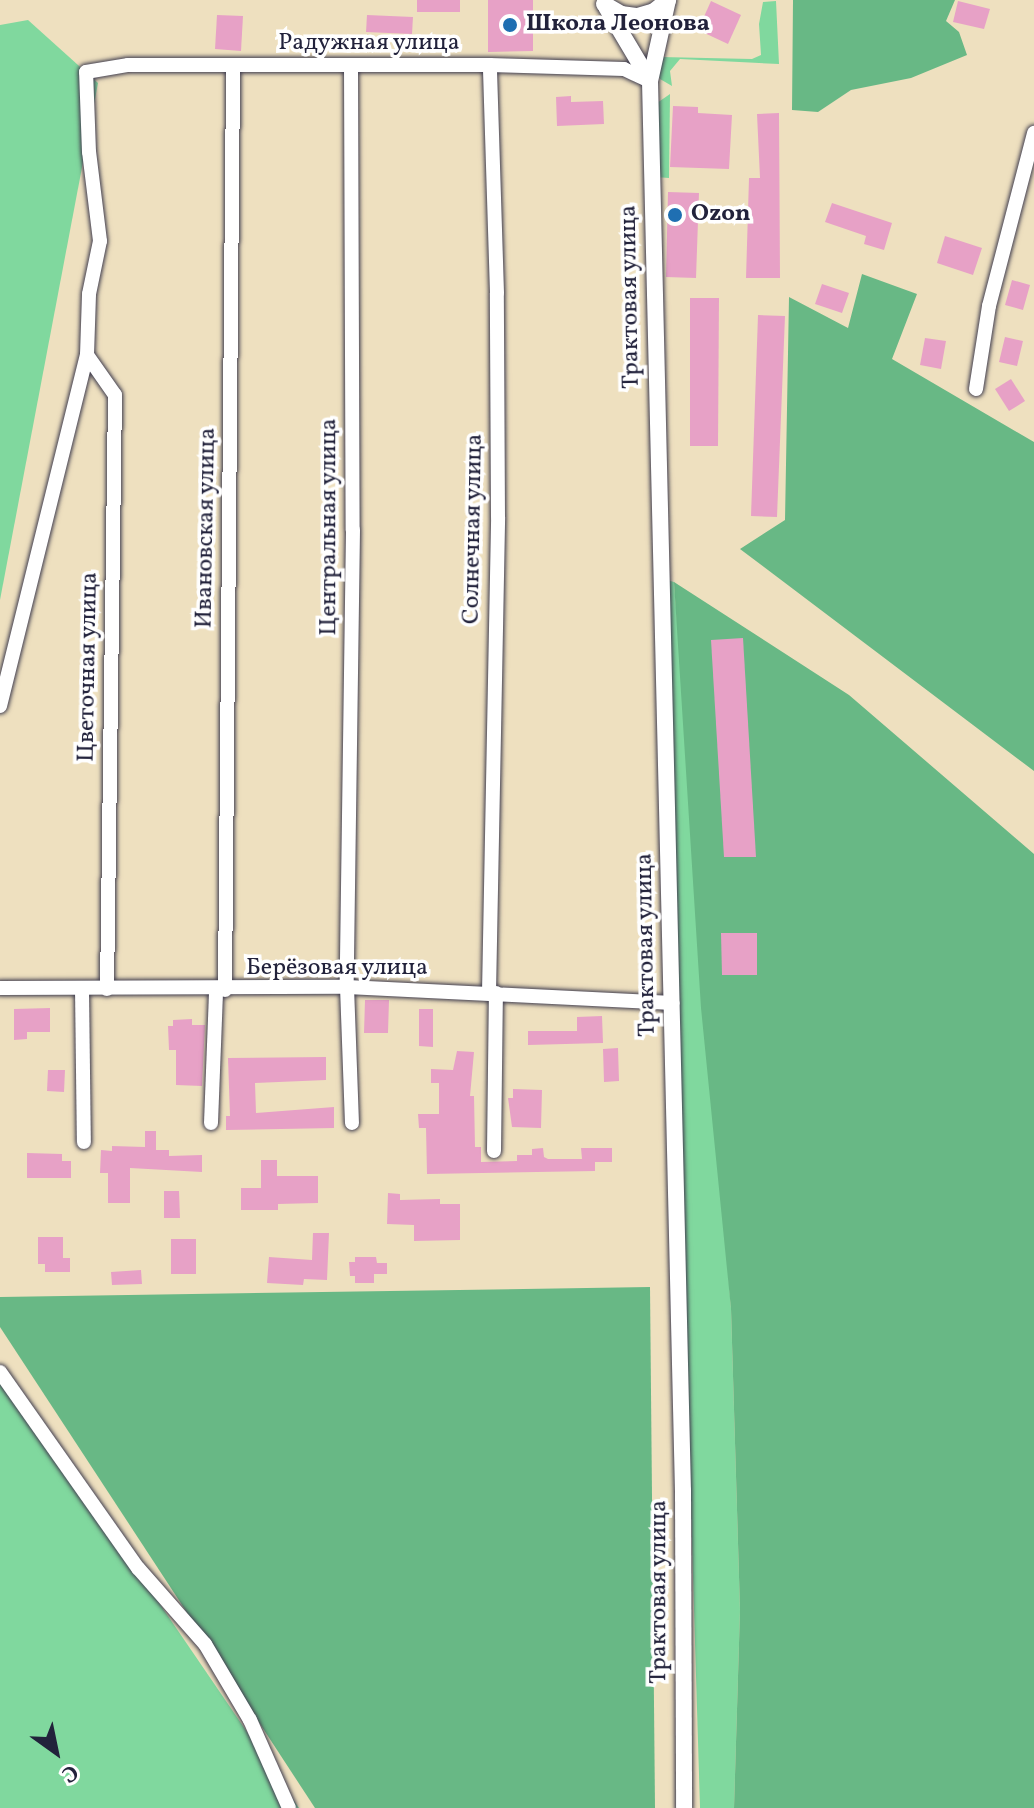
<!DOCTYPE html>
<html>
<head>
<meta charset="utf-8">
<style>
  body { margin:0 }
  #map { position:relative; width:1034px; height:1808px; overflow:hidden; background:#eee0bf; font-family:Vollkorn,serif }
  div>[style] { position:absolute }
  [style*='--x'] { left:calc(var(--x)*1px); top:calc(var(--y)*1px); width:calc(var(--w)*1px); rotate:calc(var(--a)*1deg) }
  .green>* { inset:0; background:#80d89e }
  .forest>* { inset:0; background:#68b885 }
  .building>* { inset:0; background:#e7a1c6 }
  .roads { filter:drop-shadow(0 0 2px #413e4f) drop-shadow(0 0 2px #413e4f) }
  .minor>* { height:14px; margin:-7px; padding:0 7px; transform-origin:7px; border-radius:7px; background:#fff }
  .tertiary>* { height:16px; margin:-8px; padding:0 8px; transform-origin:8px; border-radius:8px; background:#fff }
  .dots>* { width:22px; height:22px; translate:-50% -50%; box-sizing:border-box; border:4px solid #fff; border-radius:50% }
  span { translate:-50% -50%; white-space:nowrap; text-align:center; line-height:1.15; -webkit-text-stroke:7px #fff; paint-order:stroke }
  .poi-label { font-size:24px; color:#22223b; font-weight:700 }
  .left { translate:0 -50%; text-align:left }
  .street-label { font-size:24px; color:#22223b }
  .north { position:absolute; left:16px; top:1712px; width:80px; height:80px; -webkit-text-stroke:6px #fff; paint-order:stroke; rotate:147deg; font-size:22px; font-weight:700; line-height:32px; text-align:center; color:#22223b }
  .north::after { content:''; display:block; margin:auto; width:28px; height:36px; background:#22223b; clip-path:polygon(50% 0,100% 100%,50% 72%,0 100%) }
</style>
</head>
<body>
<div id="map">
  <div class="green">
    <i style="clip-path:polygon(776px 1px,779px 64px,680px 59px,670px 71px,672px 86px,660px 79px,657px 70px,661px 57px,752px 59px,761px 55px,759px 24px,763px 2px)"></i>
    <i style="clip-path:polygon(28px 20px,98px 83px,0 600px,0 25px)"></i>
    <i style="clip-path:polygon(670px 94px,669px 178px,655px 177px,657px 103px)"></i>
    <i style="clip-path:polygon(663px 579px,674px 582px,731px 1309px,740px 1610px,734px 1808px,700px 1808px)"></i>
    <i style="clip-path:polygon(0 1370px,299px 1808px,0 1808px)"></i>
  </div>
  <div class="forest">
    <i style="clip-path:polygon(793px 0,955px 0,946px 21px,959px 32px,967px 55px,911px 78px,851px 90px,818px 112px,792px 110px)"></i>
    <i style="clip-path:polygon(862px 274px,917px 294px,892px 359px,1034px 442px,1034px 771px,740px 549px,785px 520px,789px 297px,848px 328px)"></i>
    <i style="clip-path:polygon(674px 582px,849px 695px,1034px 854px,1034px 1808px,734px 1808px,740px 1610px,731px 1309px,701px 1008px)"></i>
    <i style="clip-path:polygon(650px 1287px,655px 1808px,315px 1808px,0 1327px,0 1297px)"></i>
  </div>
  <div class="building">
    <i style="clip-path:polygon(417px 0,460px 0,460px 12px,417px 12px)"></i>
    <i style="clip-path:polygon(488px 0,533px 0,533px 51px,488px 52px)"></i>
    <i style="clip-path:polygon(711px 1px,741px 15px,728px 44px,698px 30px)"></i>
    <i style="clip-path:polygon(958px 1px,990px 9px,984px 29px,953px 22px)"></i>
    <i style="clip-path:polygon(217px 15px,243px 16px,241px 51px,215px 49px)"></i>
    <i style="clip-path:polygon(367px 15px,413px 17px,412px 34px,366px 32px)"></i>
    <i style="clip-path:polygon(571px 96px,571px 102px,603px 101px,604px 124px,557px 126px,556px 97px)"></i>
    <i style="clip-path:polygon(673px 106px,698px 107px,698px 113px,732px 115px,729px 169px,670px 167px)"></i>
    <i style="clip-path:polygon(779px 113px,780px 278px,746px 278px,749px 178px,760px 178px,757px 114px)"></i>
    <i style="clip-path:polygon(668px 192px,699px 193px,696px 278px,666px 277px)"></i>
    <i style="clip-path:polygon(832px 203px,892px 223px,884px 250px,864px 244px,866px 236px,825px 222px)"></i>
    <i style="clip-path:polygon(945px 236px,982px 248px,973px 275px,937px 263px)"></i>
    <i style="clip-path:polygon(1012px 280px,1030px 285px,1023px 310px,1005px 305px)"></i>
    <i style="clip-path:polygon(822px 284px,849px 293px,842px 313px,815px 304px)"></i>
    <i style="clip-path:polygon(690px 298px,719px 298px,718px 446px,690px 446px)"></i>
    <i style="clip-path:polygon(758px 315px,785px 316px,777px 517px,751px 516px)"></i>
    <i style="clip-path:polygon(1005px 337px,1023px 341px,1017px 366px,999px 362px)"></i>
    <i style="clip-path:polygon(925px 338px,946px 341px,941px 369px,920px 365px)"></i>
    <i style="clip-path:polygon(1011px 379px,1025px 401px,1009px 411px,995px 389px)"></i>
    <i style="clip-path:polygon(743px 638px,756px 857px,724px 857px,711px 640px)"></i>
    <i style="clip-path:polygon(721px 933px,757px 933px,757px 975px,722px 975px)"></i>
    <i style="clip-path:polygon(365px 1000px,389px 1000px,388px 1033px,364px 1033px)"></i>
    <i style="clip-path:polygon(50px 1008px,50px 1032px,27px 1032px,27px 1039px,14px 1040px,14px 1009px)"></i>
    <i style="clip-path:polygon(419px 1009px,433px 1009px,433px 1047px,419px 1046px)"></i>
    <i style="clip-path:polygon(602px 1016px,603px 1043px,528px 1045px,528px 1031px,577px 1031px,577px 1017px)"></i>
    <i style="clip-path:polygon(192px 1019px,192px 1025px,205px 1025px,202px 1086px,176px 1085px,176px 1050px,169px 1050px,168px 1026px,173px 1026px,173px 1020px)"></i>
    <i style="clip-path:polygon(618px 1048px,619px 1081px,604px 1082px,603px 1049px)"></i>
    <i style="clip-path:polygon(457px 1051px,474px 1052px,470px 1096px,474px 1096px,475px 1147px,481px 1147px,481px 1162px,517px 1161px,517px 1155px,532px 1155px,532px 1149px,543px 1148px,544px 1157px,548px 1159px,582px 1159px,581px 1148px,612px 1148px,612px 1162px,595px 1162px,595px 1171px,427px 1174px,426px 1128px,419px 1128px,418px 1114px,439px 1114px,439px 1083px,431px 1083px,431px 1069px,453px 1070px)"></i>
    <i style="clip-path:polygon(326px 1057px,326px 1080px,255px 1083px,256px 1113px,334px 1107px,334px 1128px,226px 1130px,226px 1116px,230px 1116px,228px 1058px)"></i>
    <i style="clip-path:polygon(48px 1070px,65px 1070px,64px 1092px,47px 1091px)"></i>
    <i style="clip-path:polygon(513px 1089px,542px 1090px,541px 1128px,512px 1127px,508px 1098px,513px 1098px)"></i>
    <i style="clip-path:polygon(145px 1131px,156px 1131px,156px 1150px,169px 1150px,169px 1156px,202px 1155px,202px 1172px,130px 1168px,130px 1203px,108px 1203px,108px 1173px,100px 1173px,101px 1150px,112px 1151px,112px 1146px,145px 1147px)"></i>
    <i style="clip-path:polygon(27px 1153px,62px 1154px,62px 1161px,71px 1161px,71px 1178px,27px 1178px)"></i>
    <i style="clip-path:polygon(261px 1160px,277px 1160px,277px 1176px,318px 1176px,318px 1203px,278px 1204px,278px 1210px,241px 1210px,241px 1188px,261px 1188px)"></i>
    <i style="clip-path:polygon(164px 1191px,179px 1191px,180px 1218px,164px 1218px)"></i>
    <i style="clip-path:polygon(388px 1193px,400px 1194px,400px 1200px,440px 1199px,440px 1204px,460px 1204px,460px 1240px,414px 1241px,414px 1225px,387px 1224px)"></i>
    <i style="clip-path:polygon(313px 1233px,329px 1233px,327px 1280px,304px 1279px,303px 1285px,267px 1283px,269px 1257px,312px 1260px)"></i>
    <i style="clip-path:polygon(38px 1237px,63px 1237px,63px 1258px,70px 1258px,70px 1272px,45px 1272px,45px 1264px,38px 1264px)"></i>
    <i style="clip-path:polygon(171px 1239px,196px 1239px,196px 1274px,171px 1274px)"></i>
    <i style="clip-path:polygon(355px 1257px,376px 1257px,377px 1263px,387px 1263px,387px 1274px,374px 1274px,374px 1283px,355px 1283px,355px 1276px,350px 1276px,349px 1262px,355px 1262px)"></i>
    <i style="clip-path:polygon(141px 1270px,142px 1284px,112px 1285px,111px 1272px)"></i>
  </div>
  <div class="roads">
    <div class="minor">
      <i style="--x:351;--y:66;--w:464;--a:89.8"></i>
      <i style="--x:353;--y:530;--w:457;--a:90.8"></i>
      <i style="--x:347;--y:987;--w:136;--a:87.9"></i>
      <i style="--x:87;--y:355;--w:49;--a:55"></i>
      <i style="--x:115;--y:395;--w:594;--a:90.77"></i>
      <i style="--x:976;--y:389;--w:84;--a:-81.1"></i>
      <i style="--x:989;--y:306;--w:179;--a:-75.4"></i>
      <i style="--x:0;--y:706;--w:362;--a:-76.1"></i>
      <i style="--x:87;--y:355;--w:61;--a:-88.1"></i>
      <i style="--x:89;--y:294;--w:54;--a:-78.3"></i>
      <i style="--x:100;--y:241;--w:90;--a:-97"></i>
      <i style="--x:89;--y:152;--w:80;--a:-92.1"></i>
      <i style="--x:86;--y:72;--w:43;--a:-9.5"></i>
      <i style="--x:128;--y:65;--w:362;--a:0"></i>
      <i style="--x:490;--y:65;--w:134;--a:1.7"></i>
      <i style="--x:624;--y:69;--w:29;--a:25"></i>
      <i style="--x:0;--y:988;--w:347;--a:-0.2"></i>
      <i style="--x:347;--y:987;--w:326;--a:2.8"></i>
      <i style="--x:82;--y:989;--w:153;--a:89.3"></i>
      <i style="--x:225;--y:990;--w:923;--a:-89.5"></i>
      <i style="--x:489;--y:993;--w:476;--a:-88.9"></i>
      <i style="--x:498;--y:517;--w:224;--a:-90.3"></i>
      <i style="--x:497;--y:293;--w:228;--a:-91.8"></i>
      <i style="--x:211;--y:1123;--w:133;--a:-87.8"></i>
      <i style="--x:494;--y:1151;--w:158;--a:-89.3"></i>
      <i style="--x:0;--y:1372;--w:240;--a:54.9"></i>
      <i style="--x:138;--y:1568;--w:101;--a:48.6"></i>
      <i style="--x:205;--y:1644;--w:88;--a:59.4"></i>
      <i style="--x:250;--y:1720;--w:96;--a:66.1"></i>
    </div>
    <div class="tertiary">
      <i style="--x:668;--y:0;--w:83;--a:102.5"></i>
      <i style="--x:650;--y:81;--w:1410;--a:88.66"></i>
      <i style="--x:683;--y:1491;--w:317;--a:89.8"></i>
      <i style="--x:604;--y:4;--w:20;--a:30"></i>
      <i style="--x:621;--y:14;--w:17;--a:7"></i>
      <i style="--x:638;--y:16;--w:17;--a:-17"></i>
      <i style="--x:654;--y:11;--w:18;--a:-38"></i>
      <i style="--x:606;--y:7;--w:86;--a:59.3"></i>
    </div>
  </div>
  <div class="dots">
    <i style="left:510px;top:25px;background:#1f6fb2"></i>
    <i style="left:675px;top:215px;background:#1f6fb2"></i>
  </div>
  <div class="poi-label">
    <span class="left" style="left:526px;top:25px">Школа Леонова</span>
    <span class="left" style="left:691px;top:215px">Ozon</span>
  </div>
  <div class="street-label">
    <span style="left:369px;top:44px">Радужная улица</span>
    <span style="left:631px;top:297px;rotate:-91deg">Трактовая улица</span>
    <span style="left:330px;top:527px;rotate:-90deg">Центральная улица</span>
    <span style="left:207px;top:528px;rotate:-89deg">Ивановская улица</span>
    <span style="left:474px;top:529px;rotate:-89deg">Солнечная улица</span>
    <span style="left:89px;top:667px;rotate:-89deg">Цветочная улица</span>
    <span style="left:647px;top:945px;rotate:-91deg">Трактовая улица</span>
    <span style="left:337px;top:969px">Берёзовая улица</span>
    <span style="left:660px;top:1592px;rotate:-90deg">Трактовая улица</span>
  </div>
  <div class="north">С</div>
</div>
</body>
</html>
